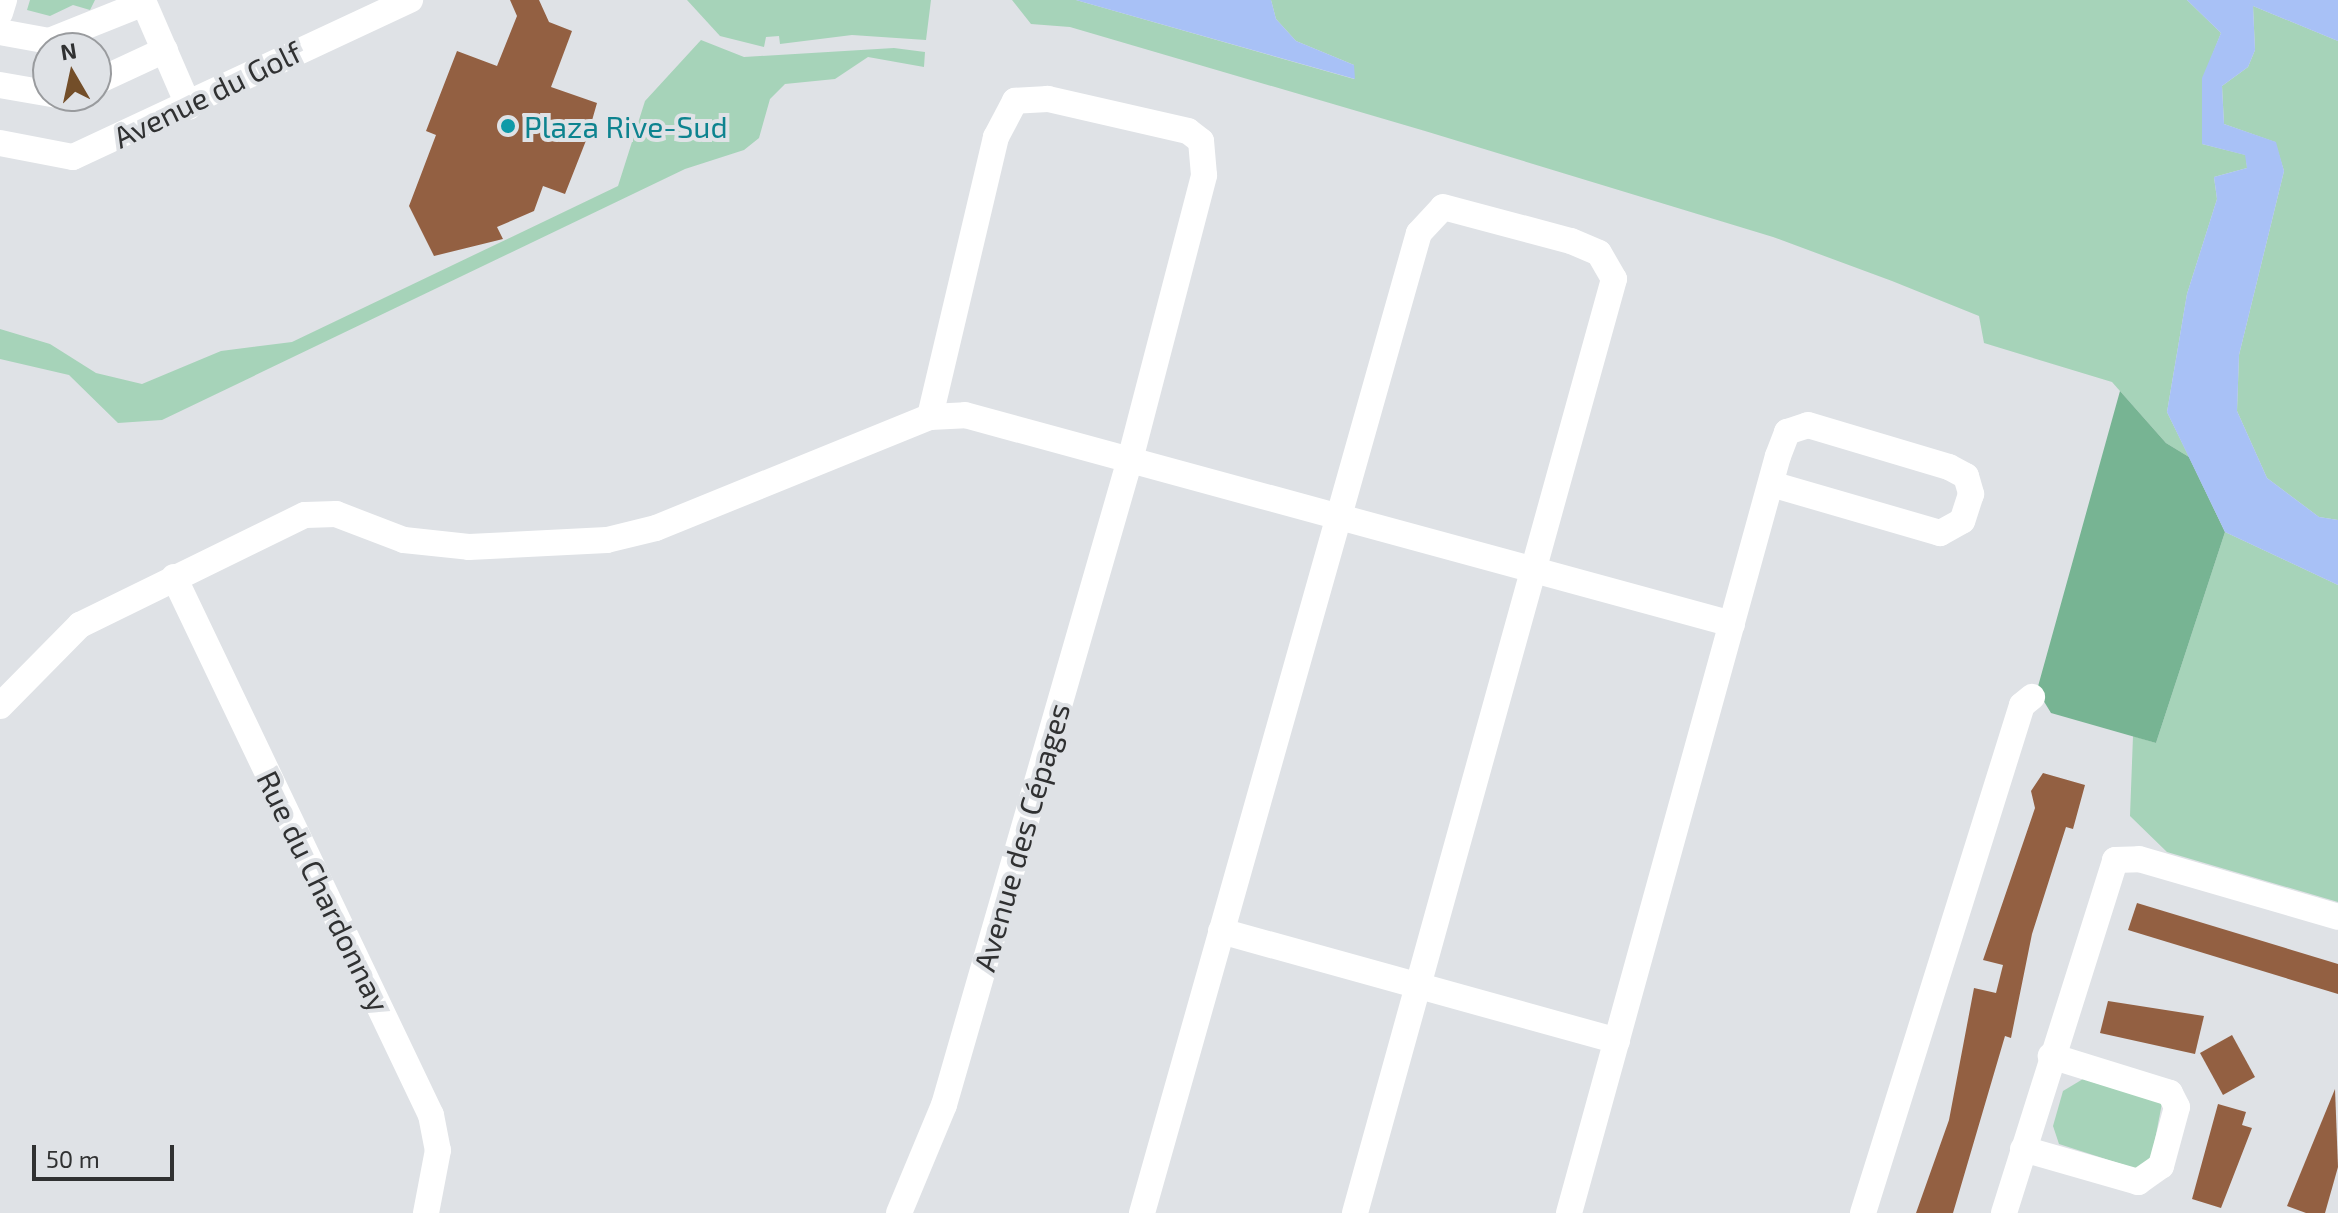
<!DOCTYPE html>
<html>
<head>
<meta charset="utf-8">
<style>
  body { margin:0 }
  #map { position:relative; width:2338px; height:1213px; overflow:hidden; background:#dfe2e6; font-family:"Exo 2",sans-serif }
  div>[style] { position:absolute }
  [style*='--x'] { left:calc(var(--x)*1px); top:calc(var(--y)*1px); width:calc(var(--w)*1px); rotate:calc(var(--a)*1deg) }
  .green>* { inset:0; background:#a6d3b9 }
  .forest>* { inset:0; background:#77b493 }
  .water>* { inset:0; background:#a8c1f6 }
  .building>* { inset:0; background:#936042 }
  .minor>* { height:26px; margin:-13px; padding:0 13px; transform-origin:13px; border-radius:13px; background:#fff }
  .dots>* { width:22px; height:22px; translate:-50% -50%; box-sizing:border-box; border:4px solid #dfe2e6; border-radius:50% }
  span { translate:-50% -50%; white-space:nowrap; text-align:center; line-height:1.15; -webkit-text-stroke:8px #dfe2e6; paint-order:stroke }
  .street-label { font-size:30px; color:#303132 }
  .culture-label { font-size:30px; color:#0d838f }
  .left { translate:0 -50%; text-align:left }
  .north { position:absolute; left:32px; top:32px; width:80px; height:80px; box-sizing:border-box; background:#dfe2e6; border:2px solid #999b9e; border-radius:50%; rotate:351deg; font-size:22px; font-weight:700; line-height:32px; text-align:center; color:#303132 }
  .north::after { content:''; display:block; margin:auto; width:28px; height:36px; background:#734e29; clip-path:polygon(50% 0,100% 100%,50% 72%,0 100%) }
  .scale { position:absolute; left:32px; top:1145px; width:142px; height:36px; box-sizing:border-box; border:4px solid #303132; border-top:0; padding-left:10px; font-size:24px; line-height:28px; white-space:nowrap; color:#303132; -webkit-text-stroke:6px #dfe2e6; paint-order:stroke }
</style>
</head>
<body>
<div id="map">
  <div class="green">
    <i style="clip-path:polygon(30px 0,95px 0,90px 10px,73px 5px,50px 16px,27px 10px)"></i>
    <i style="clip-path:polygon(687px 0,931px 0,926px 40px,852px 35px,780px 44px,779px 36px,766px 37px,764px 47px,720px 36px)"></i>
    <i style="clip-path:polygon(1012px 0,1076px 0,1354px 79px,1354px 65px,1296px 41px,1276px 19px,1271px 0,2187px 0,2221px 33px,2203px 78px,2202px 144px,2246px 155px,2247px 168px,2214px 177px,2217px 199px,2187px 294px,2167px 412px,2189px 457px,2166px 443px,2112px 382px,1984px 343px,1979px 316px,1892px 281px,1773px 237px,1425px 131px,1070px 27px,1031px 24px)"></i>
    <i style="clip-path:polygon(2253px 6px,2338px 41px,2338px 520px,2319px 517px,2267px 478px,2237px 411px,2239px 355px,2284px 171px,2275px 142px,2224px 124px,2222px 86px,2248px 67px,2255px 50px)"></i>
    <i style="clip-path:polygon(701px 40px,744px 57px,894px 48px,925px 52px,924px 67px,868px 57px,835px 79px,785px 84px,770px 99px,759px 138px,744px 150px,685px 169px,162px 420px,118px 423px,69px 375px,0 359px,0 329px,50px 344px,96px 373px,142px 384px,221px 351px,292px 342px,618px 186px,645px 101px)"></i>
    <i style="clip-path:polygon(2225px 532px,2338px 585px,2338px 902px,2167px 852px,2130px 816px,2133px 736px,2156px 743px)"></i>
    <i style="clip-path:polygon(2083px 1079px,2162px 1103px,2151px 1161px,2140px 1170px,2059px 1144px,2053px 1126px,2063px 1091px)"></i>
  </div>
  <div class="forest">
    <i style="clip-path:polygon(2120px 391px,2166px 443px,2189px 457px,2225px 532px,2156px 743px,2051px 713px,2037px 690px)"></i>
  </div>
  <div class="water">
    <i style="clip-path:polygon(1076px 0,1271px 0,1276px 19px,1296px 41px,1354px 65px,1355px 79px)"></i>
    <i style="clip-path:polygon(2187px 0,2338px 0,2338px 41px,2253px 6px,2255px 50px,2248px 67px,2222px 86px,2224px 124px,2276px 142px,2284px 171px,2239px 355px,2237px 411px,2267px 478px,2319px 517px,2338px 520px,2338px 585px,2225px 532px,2167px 412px,2187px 294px,2217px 199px,2214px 177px,2247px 168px,2245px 155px,2202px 144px,2202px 78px,2221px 33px)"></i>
  </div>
  <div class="building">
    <i style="clip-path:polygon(510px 0,539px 0,549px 22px,572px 31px,551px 87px,597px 103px,587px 138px,565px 194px,543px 186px,534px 211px,497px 227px,503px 239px,434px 256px,409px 206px,436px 135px,426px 131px,457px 51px,497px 66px,517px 16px)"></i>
    <i style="clip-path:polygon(2043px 773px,2085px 785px,2073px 829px,2066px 827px,2032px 934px,2011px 1038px,2005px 1036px,1953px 1213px,1916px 1213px,1949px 1120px,1974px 988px,1996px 993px,2003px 965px,1983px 960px,2035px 808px,2031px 791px)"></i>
    <i style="clip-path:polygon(2137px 903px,2338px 964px,2338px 994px,2128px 930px)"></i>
    <i style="clip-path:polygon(2108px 1001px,2204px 1016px,2195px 1054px,2100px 1033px)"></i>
    <i style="clip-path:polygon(2232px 1035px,2255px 1077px,2223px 1095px,2200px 1053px)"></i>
    <i style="clip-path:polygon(2335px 1089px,2338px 1167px,2325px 1213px,2306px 1213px,2287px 1206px)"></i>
    <i style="clip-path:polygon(2218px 1104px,2246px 1112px,2242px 1125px,2252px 1128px,2221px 1208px,2192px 1199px)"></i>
  </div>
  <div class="minor">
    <i style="--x:0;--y:13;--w:14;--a:-73"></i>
    <i style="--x:0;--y:32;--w:50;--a:10.4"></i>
    <i style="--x:49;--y:41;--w:102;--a:-21.8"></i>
    <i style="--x:144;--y:3;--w:113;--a:66.6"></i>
    <i style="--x:96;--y:82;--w:76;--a:-24.9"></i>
    <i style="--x:0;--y:85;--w:64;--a:9.9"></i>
    <i style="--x:0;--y:143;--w:74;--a:10.9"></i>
    <i style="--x:73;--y:157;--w:372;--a:-25"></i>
    <i style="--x:174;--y:577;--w:596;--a:64.47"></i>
    <i style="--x:431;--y:1115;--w:36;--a:79"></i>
    <i style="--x:438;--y:1150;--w:64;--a:100.8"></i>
    <i style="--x:0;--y:706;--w:114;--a:-45.4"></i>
    <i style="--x:80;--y:625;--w:250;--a:-26.1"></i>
    <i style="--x:305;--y:515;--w:31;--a:-2"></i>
    <i style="--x:336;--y:514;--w:73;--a:20.9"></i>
    <i style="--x:404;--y:540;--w:65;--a:6.1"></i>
    <i style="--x:469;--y:547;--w:138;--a:-2.9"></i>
    <i style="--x:607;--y:540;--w:50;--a:-13.8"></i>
    <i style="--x:656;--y:528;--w:296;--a:-22.1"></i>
    <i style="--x:930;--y:417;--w:35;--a:-3"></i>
    <i style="--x:965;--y:415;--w:795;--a:15.24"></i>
    <i style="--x:1221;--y:931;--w:411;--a:15.5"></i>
    <i style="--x:2023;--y:1149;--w:120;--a:16"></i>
    <i style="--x:2138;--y:1182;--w:28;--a:-35"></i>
    <i style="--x:2161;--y:1166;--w:61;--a:-74.8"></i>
    <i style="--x:2177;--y:1107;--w:16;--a:-117"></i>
    <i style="--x:2170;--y:1093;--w:125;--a:-162.7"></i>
    <i style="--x:899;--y:1213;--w:117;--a:-67.4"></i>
    <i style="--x:944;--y:1105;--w:675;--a:-73.93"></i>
    <i style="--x:1131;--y:456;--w:290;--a:-75.4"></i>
    <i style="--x:1204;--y:175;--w:34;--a:-95"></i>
    <i style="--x:1201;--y:141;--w:16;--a:-142"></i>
    <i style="--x:1188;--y:131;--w:144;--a:-167.1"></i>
    <i style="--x:1048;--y:99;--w:33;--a:177"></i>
    <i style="--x:1015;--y:101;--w:41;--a:117.8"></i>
    <i style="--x:996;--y:137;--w:288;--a:103.3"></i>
    <i style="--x:1142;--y:1213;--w:1018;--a:-74.22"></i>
    <i style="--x:1419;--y:233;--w:35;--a:-47"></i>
    <i style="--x:1443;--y:207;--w:132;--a:14.9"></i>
    <i style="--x:1571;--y:241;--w:30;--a:23"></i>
    <i style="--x:1599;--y:253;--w:30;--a:60"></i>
    <i style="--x:1614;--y:279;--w:969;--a:105.5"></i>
    <i style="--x:1569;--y:1213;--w:785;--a:-74.57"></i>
    <i style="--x:1778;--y:456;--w:26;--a:-69"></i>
    <i style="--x:1787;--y:432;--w:22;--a:-18"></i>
    <i style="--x:1808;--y:425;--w:147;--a:16.6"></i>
    <i style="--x:1949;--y:467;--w:19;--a:28"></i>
    <i style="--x:1966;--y:476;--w:19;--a:74"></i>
    <i style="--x:1971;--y:494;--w:28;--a:108"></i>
    <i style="--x:1962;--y:521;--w:25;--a:151"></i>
    <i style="--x:1940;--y:533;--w:176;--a:-163.8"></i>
    <i style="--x:1863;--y:1213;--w:532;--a:-72.62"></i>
    <i style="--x:2022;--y:705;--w:13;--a:-39"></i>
    <i style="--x:2004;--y:1213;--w:370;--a:-72.5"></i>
    <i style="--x:2115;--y:860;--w:24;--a:-2"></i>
    <i style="--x:2139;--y:859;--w:207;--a:16.2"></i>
  </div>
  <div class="dots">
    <i style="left:508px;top:126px;background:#0f9aa8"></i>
  </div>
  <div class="street-label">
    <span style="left:207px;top:94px;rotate:-26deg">Avenue du Golf</span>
    <span style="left:1021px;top:837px;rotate:-74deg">Avenue des Cépages</span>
    <span style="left:324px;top:891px;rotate:64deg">Rue du Chardonnay</span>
  </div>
  <div class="culture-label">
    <span class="left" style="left:524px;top:126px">Plaza Rive-Sud</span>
  </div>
  <div class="north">N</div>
  <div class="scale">50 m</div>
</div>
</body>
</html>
